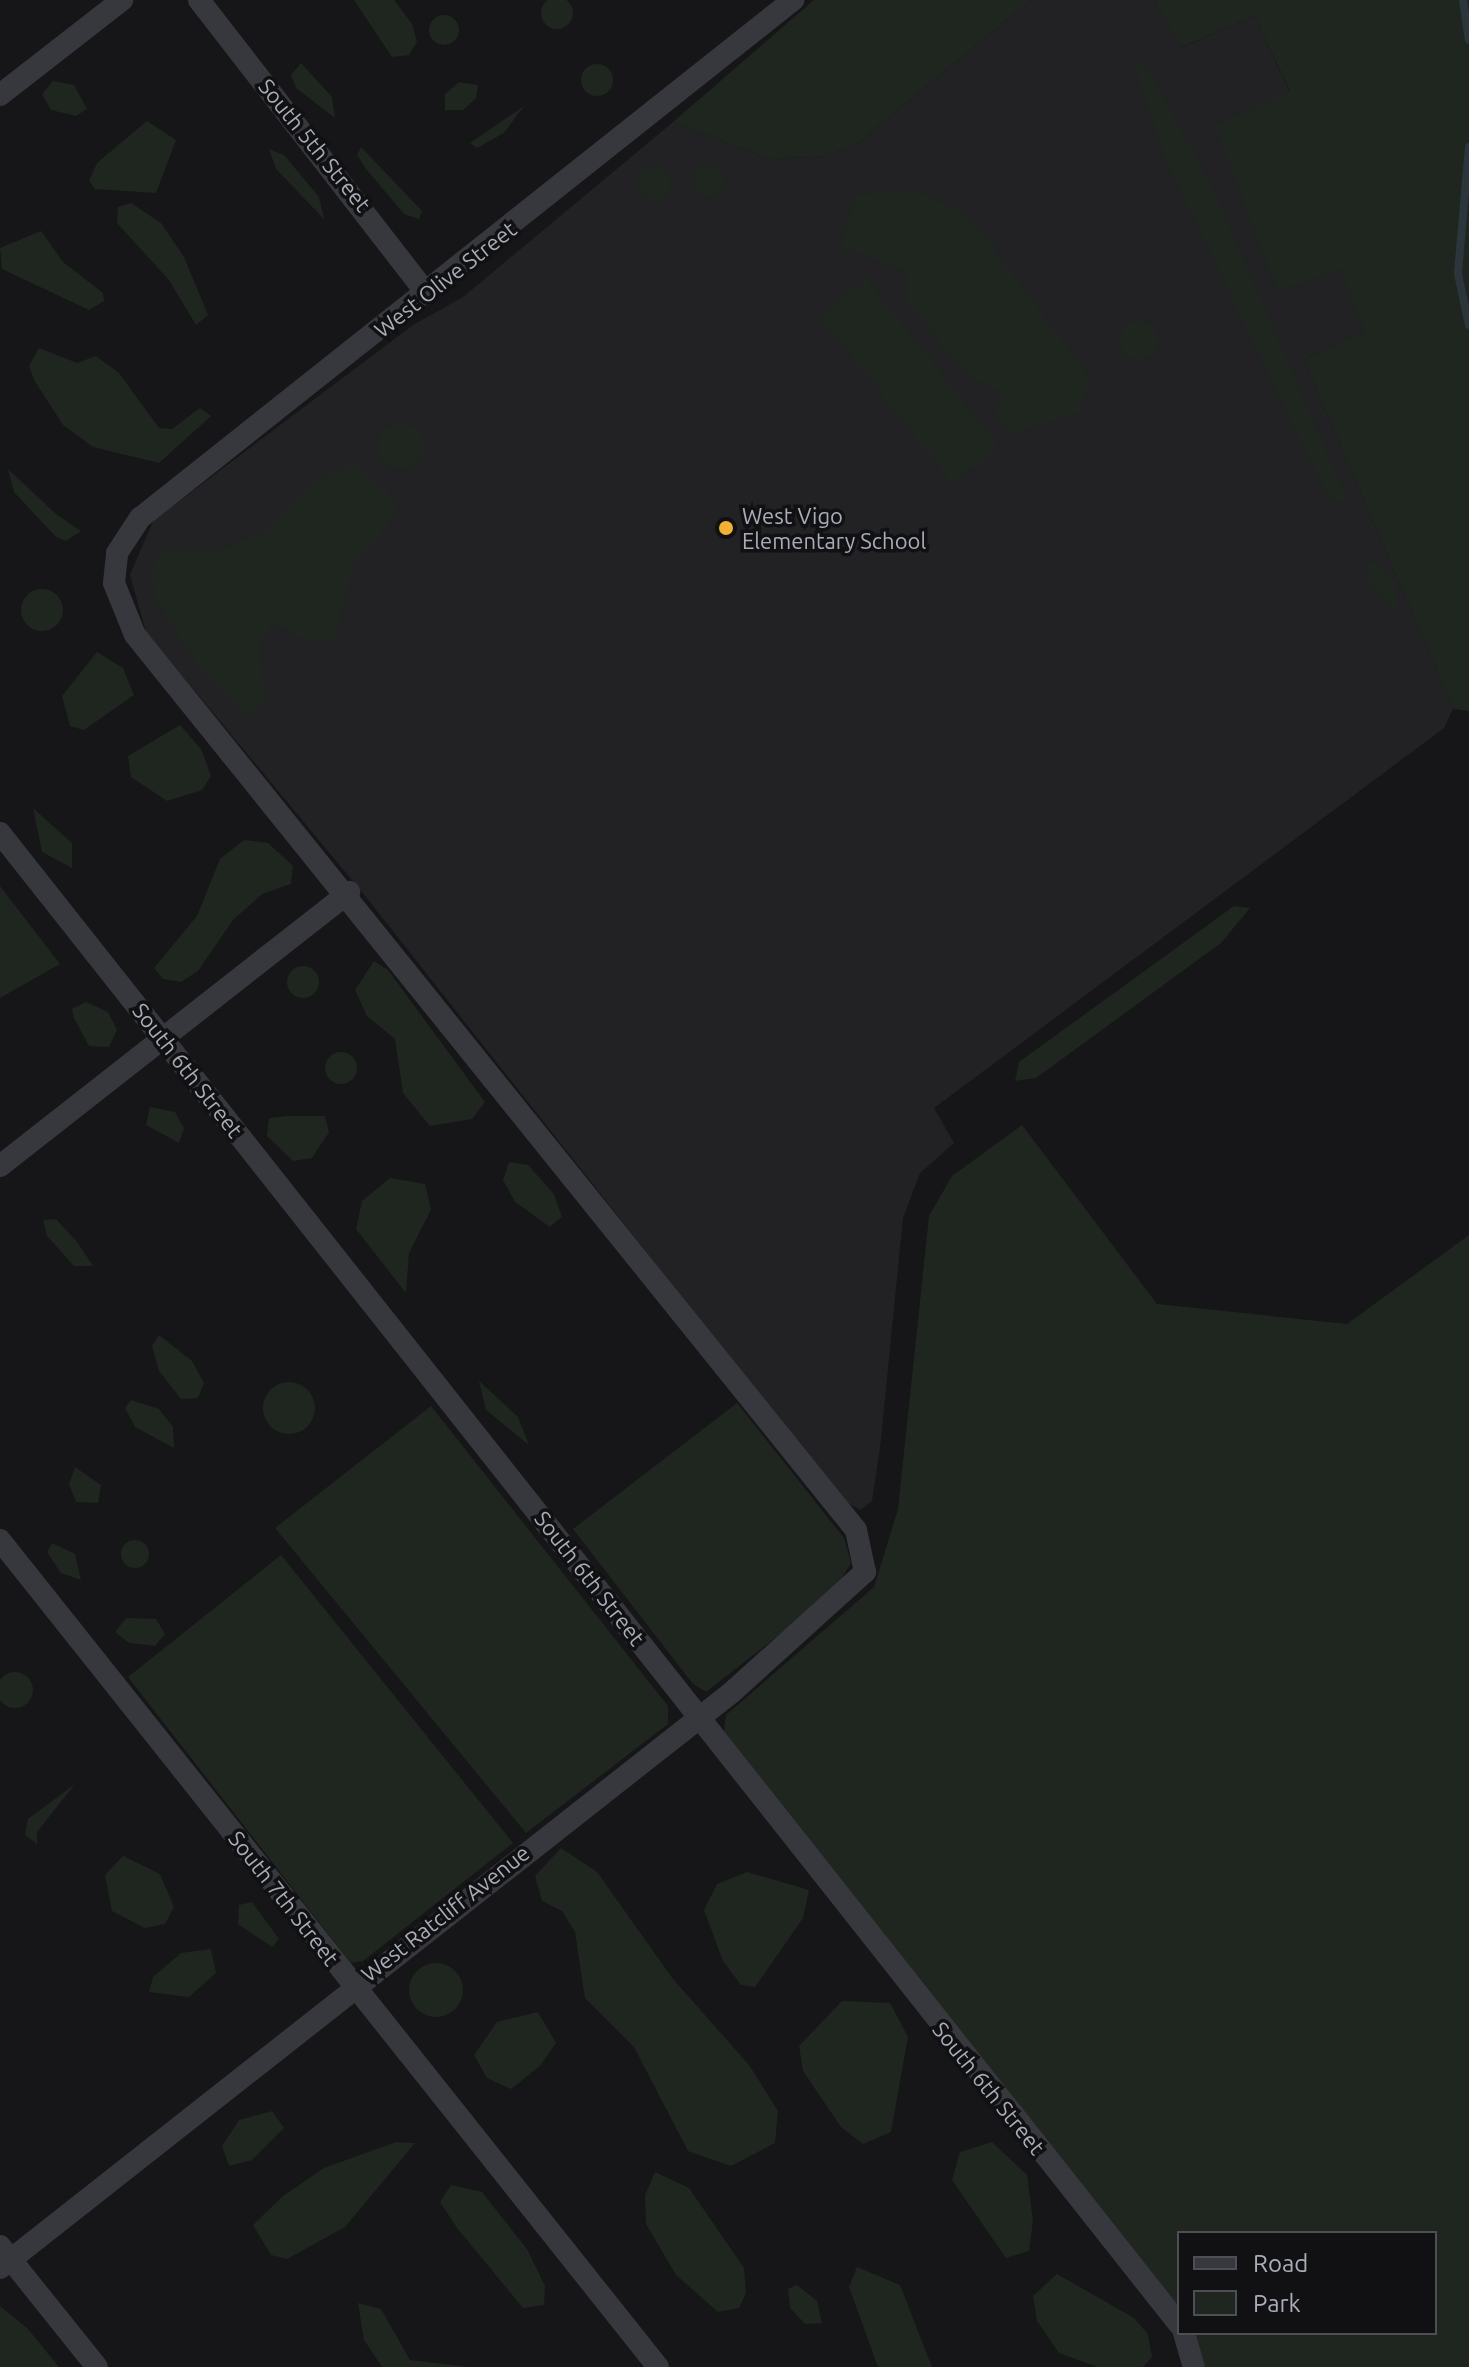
<!DOCTYPE html>
<html>
<head>
<meta charset="utf-8">
<style>
  body { margin:0 }
  #map { position:relative; width:1469px; height:2367px; overflow:hidden; background:#161618; font-family:Ubuntu,sans-serif }
  div>[style] { position:absolute }
  [style*='--x'] { left:calc(var(--x)*1px); top:calc(var(--y)*1px); width:calc(var(--w)*1px); rotate:calc(var(--a)*1deg) }
  .built>* { inset:0; background:#222225 }
  .green>* { inset:0; background:#1e261f }
  .round { border-radius:50% }
  .stream>* { height:8px; margin:-4px; padding:0 4px; transform-origin:4px; border-radius:4px; background:#2c353c }
  .minor>* { height:22px; margin:-11px; padding:0 11px; transform-origin:11px; border-radius:11px; background:#37383d }
  .dots>* { width:22px; height:22px; translate:-50% -50%; box-sizing:border-box; border:4px solid #111113; border-radius:50% }
  span { translate:-50% -50%; white-space:nowrap; text-align:center; line-height:1.15; -webkit-text-stroke:7px #111113; paint-order:stroke }
  .street-label { font-size:22px; color:#a8adb8 }
  .poi-label { font-size:22px; color:#a8adb8 }
  .left { translate:0 -50%; text-align:left }
  .legend { position:absolute; left:1177px; top:2231px; width:260px; height:104px; box-sizing:border-box; background:#111113; border:2px solid #4d4f55; margin:0; padding:10px 14px; list-style:none; font-size:24px; color:#a8adb8 }
  .legend li { display:flex; align-items:center; gap:16px; height:40px }
  .legend b { width:40px; border:2px solid #4d4f55 }
</style>
</head>
<body>
<div id="map">
  <div class="built">
    <i style="clip-path:polygon(1031px 0,1154px 0,1183px 47px,1254px 16px,1290px 92px,1216px 126px,1277px 293px,1340px 267px,1366px 332px,1304px 360px,1453px 709px,1444px 728px,934px 1108px,954px 1143px,920px 1173px,903px 1218px,880px 1448px,872px 1501px,861px 1510px,844px 1502px,366px 897px,146px 632px,130px 575px,153px 521px,413px 325px,463px 297px,673px 122px,769px 159px,827px 156px,859px 142px)"></i>
  </div>
  <div class="green">
    <i class="round" style="left:541px;top:-3px;width:32px;height:32px"></i>
    <i style="clip-path:polygon(354px 0,394px 0,412px 24px,417px 42px,409px 55px,392px 57px)"></i>
    <i style="clip-path:polygon(814px 0,1031px 0,859px 142px,827px 156px,769px 159px,673px 122px)"></i>
    <i style="clip-path:polygon(1154px 0,1469px 0,1469px 711px,1453px 709px,1304px 360px,1365px 332px,1340px 268px,1277px 293px,1215px 126px,1290px 91px,1254px 16px,1182px 47px)"></i>
    <i class="round" style="left:429px;top:15px;width:30px;height:30px"></i>
    <i style="clip-path:polygon(1133px 60px,1145px 64px,1212px 186px,1347px 499px,1338px 503px,1323px 488px,1164px 156px)"></i>
    <i style="clip-path:polygon(301px 63px,332px 97px,335px 118px,296px 88px,291px 75px)"></i>
    <i class="round" style="left:581px;top:64px;width:32px;height:32px"></i>
    <i style="clip-path:polygon(53px 81px,74px 85px,87px 109px,76px 116px,51px 110px,42px 94px)"></i>
    <i style="clip-path:polygon(459px 82px,478px 85px,476px 98px,463px 110px,445px 110px,445px 94px)"></i>
    <i style="clip-path:polygon(524px 106px,504px 133px,477px 148px,470px 143px)"></i>
    <i style="clip-path:polygon(147px 121px,176px 140px,156px 193px,95px 189px,89px 181px,97px 163px)"></i>
    <i style="clip-path:polygon(361px 147px,422px 211px,419px 219px,404px 214px,366px 169px,357px 155px)"></i>
    <i style="clip-path:polygon(269px 149px,284px 155px,319px 197px,324px 219px,276px 169px)"></i>
    <i class="round" style="left:693px;top:165px;width:32px;height:32px"></i>
    <i class="round" style="left:637px;top:166px;width:34px;height:34px"></i>
    <i style="clip-path:polygon(914px 191px,958px 209px,991px 244px,1090px 379px,1079px 412px,1014px 433px,993px 419px,1002px 393px,969px 377px,905px 299px,907px 271px,841px 247px,856px 195px)"></i>
    <i style="clip-path:polygon(131px 203px,161px 223px,184px 257px,208px 315px,196px 325px,169px 280px,117px 223px,118px 207px)"></i>
    <i style="clip-path:polygon(41px 231px,63px 262px,103px 293px,104px 301px,89px 310px,2px 269px,0 248px)"></i>
    <i style="clip-path:polygon(866px 279px,999px 447px,953px 484px,819px 316px)"></i>
    <i class="round" style="left:1120px;top:321px;width:38px;height:38px"></i>
    <i style="clip-path:polygon(39px 348px,77px 363px,96px 356px,119px 373px,159px 428px,172px 429px,200px 408px,211px 416px,159px 463px,93px 447px,63px 425px,34px 380px,29px 366px)"></i>
    <i class="round" style="left:378px;top:423px;width:46px;height:46px"></i>
    <i style="clip-path:polygon(353px 463px,393px 497px,397px 513px,353px 566px,334px 640px,303px 639px,274px 623px,258px 644px,266px 702px,247px 716px,197px 665px,155px 599px,151px 568px,167px 549px,219px 552px,268px 529px,311px 484px)"></i>
    <i style="clip-path:polygon(8px 469px,56px 514px,81px 531px,66px 541px,56px 537px,14px 492px)"></i>
    <i style="clip-path:polygon(1377px 561px,1393px 581px,1400px 615px,1369px 586px,1366px 563px)"></i>
    <i class="round" style="left:21px;top:589px;width:42px;height:42px"></i>
    <i style="clip-path:polygon(97px 652px,123px 668px,134px 695px,84px 730px,70px 726px,62px 696px)"></i>
    <i style="clip-path:polygon(180px 725px,201px 749px,211px 776px,202px 790px,167px 801px,131px 777px,128px 756px)"></i>
    <i style="clip-path:polygon(33px 808px,72px 843px,72px 868px,42px 852px)"></i>
    <i style="clip-path:polygon(244px 840px,268px 843px,293px 866px,291px 884px,262px 894px,233px 920px,198px 971px,181px 982px,163px 979px,154px 968px,197px 916px,220px 859px)"></i>
    <i style="clip-path:polygon(0 886px,60px 964px,0 998px)"></i>
    <i style="clip-path:polygon(1234px 906px,1250px 908px,1221px 943px,1036px 1078px,1015px 1081px,1019px 1062px)"></i>
    <i style="clip-path:polygon(374px 961px,388px 970px,485px 1102px,472px 1119px,430px 1126px,403px 1093px,395px 1039px,367px 1016px,355px 990px)"></i>
    <i class="round" style="left:287px;top:966px;width:32px;height:32px"></i>
    <i style="clip-path:polygon(86px 1002px,108px 1012px,117px 1030px,109px 1047px,89px 1046px,74px 1018px,72px 1009px)"></i>
    <i class="round" style="left:325px;top:1052px;width:32px;height:32px"></i>
    <i style="clip-path:polygon(150px 1107px,175px 1112px,184px 1128px,179px 1143px,146px 1125px)"></i>
    <i style="clip-path:polygon(289px 1116px,325px 1116px,329px 1132px,312px 1158px,293px 1161px,267px 1136px,269px 1118px)"></i>
    <i style="clip-path:polygon(1022px 1125px,1157px 1304px,1347px 1324px,1469px 1235px,1469px 2367px,1201px 2367px,1194px 2333px,1435px 2333px,1435px 2233px,1179px 2233px,1179px 2312px,724px 1731px,726px 1715px,874px 1587px,898px 1509px,929px 1216px,952px 1176px)"></i>
    <i style="clip-path:polygon(509px 1162px,528px 1165px,554px 1194px,562px 1217px,550px 1227px,515px 1202px,503px 1180px)"></i>
    <i style="clip-path:polygon(390px 1178px,425px 1184px,431px 1210px,409px 1253px,406px 1293px,356px 1229px,362px 1201px)"></i>
    <i style="clip-path:polygon(56px 1219px,77px 1242px,93px 1266px,74px 1266px,47px 1236px,43px 1220px)"></i>
    <i style="clip-path:polygon(159px 1335px,192px 1361px,204px 1383px,198px 1398px,181px 1399px,159px 1371px,152px 1346px)"></i>
    <i style="clip-path:polygon(479px 1381px,518px 1417px,529px 1445px,486px 1410px)"></i>
    <i class="round" style="left:263px;top:1382px;width:52px;height:52px"></i>
    <i style="clip-path:polygon(131px 1400px,159px 1409px,173px 1427px,174px 1448px,135px 1427px,125px 1408px)"></i>
    <i style="clip-path:polygon(737px 1403px,844px 1538px,851px 1563px,833px 1593px,706px 1692px,693px 1684px,573px 1529px)"></i>
    <i style="clip-path:polygon(431px 1406px,668px 1706px,668px 1724px,526px 1833px,275px 1528px)"></i>
    <i style="clip-path:polygon(75px 1467px,101px 1485px,98px 1503px,76px 1502px,69px 1484px)"></i>
    <i class="round" style="left:121px;top:1540px;width:28px;height:28px"></i>
    <i style="clip-path:polygon(52px 1543px,75px 1554px,81px 1580px,61px 1573px,47px 1552px)"></i>
    <i style="clip-path:polygon(281px 1555px,513px 1843px,363px 1961px,351px 1963px,343px 1953px,128px 1677px)"></i>
    <i style="clip-path:polygon(126px 1618px,156px 1619px,165px 1634px,155px 1646px,129px 1643px,115px 1632px)"></i>
    <i class="round" style="left:-3px;top:1672px;width:36px;height:36px"></i>
    <i style="clip-path:polygon(75px 1784px,37px 1832px,37px 1844px,25px 1835px,28px 1819px)"></i>
    <i style="clip-path:polygon(561px 1848px,597px 1872px,673px 1979px,749px 2065px,778px 2111px,775px 2143px,731px 2166px,688px 2151px,634px 2047px,585px 1998px,575px 1932px,562px 1911px,542px 1901px,535px 1876px)"></i>
    <i style="clip-path:polygon(123px 1856px,160px 1874px,174px 1907px,165px 1924px,145px 1928px,112px 1911px,105px 1875px)"></i>
    <i style="clip-path:polygon(747px 1872px,809px 1890px,803px 1918px,755px 1987px,741px 1985px,723px 1961px,704px 1910px,717px 1884px)"></i>
    <i style="clip-path:polygon(252px 1902px,279px 1939px,272px 1947px,238px 1924px,239px 1905px)"></i>
    <i style="clip-path:polygon(211px 1949px,216px 1973px,189px 1997px,149px 1992px,153px 1977px,181px 1953px)"></i>
    <i class="round" style="left:409px;top:1963px;width:54px;height:54px"></i>
    <i style="clip-path:polygon(842px 2001px,890px 2003px,908px 2037px,891px 2132px,863px 2144px,841px 2127px,803px 2071px,799px 2046px)"></i>
    <i style="clip-path:polygon(538px 2012px,556px 2043px,540px 2066px,511px 2089px,487px 2078px,474px 2055px,497px 2022px)"></i>
    <i style="clip-path:polygon(272px 2111px,284px 2128px,252px 2160px,229px 2166px,222px 2146px,239px 2120px)"></i>
    <i style="clip-path:polygon(396px 2142px,415px 2143px,345px 2227px,287px 2259px,271px 2255px,253px 2225px,283px 2196px,324px 2168px)"></i>
    <i style="clip-path:polygon(992px 2142px,1027px 2175px,1033px 2221px,1029px 2251px,1006px 2258px,952px 2180px,960px 2152px)"></i>
    <i style="clip-path:polygon(655px 2172px,689px 2188px,744px 2268px,746px 2293px,739px 2308px,718px 2312px,676px 2275px,646px 2224px,645px 2195px)"></i>
    <i style="clip-path:polygon(451px 2185px,482px 2192px,527px 2249px,545px 2286px,544px 2305px,523px 2308px,457px 2228px,440px 2202px)"></i>
    <i style="clip-path:polygon(857px 2267px,900px 2285px,932px 2367px,878px 2367px,849px 2287px)"></i>
    <i style="clip-path:polygon(1057px 2274px,1134px 2318px,1148px 2334px,1152px 2357px,1143px 2367px,1097px 2367px,1059px 2353px,1037px 2321px,1033px 2296px)"></i>
    <i style="clip-path:polygon(797px 2285px,817px 2301px,822px 2323px,805px 2324px,790px 2308px,788px 2289px)"></i>
    <i style="clip-path:polygon(358px 2303px,381px 2309px,410px 2360px,469px 2367px,382px 2367px,364px 2340px)"></i>
    <i style="clip-path:polygon(0 2306px,28px 2329px,59px 2367px,0 2367px)"></i>
  </div>
  <div class="stream">
    <i style="--x:1463;--y:0;--w:40;--a:81.5"></i>
    <i style="--x:1469;--y:147;--w:127;--a:95"></i>
    <i style="--x:1458;--y:274;--w:52;--a:77.8"></i>
  </div>
  <div class="minor">
    <i style="--x:199;--y:0;--w:372;--a:52.2"></i>
    <i style="--x:0;--y:95;--w:155;--a:-37.9"></i>
    <i style="--x:0;--y:833;--w:1901;--a:51.67"></i>
    <i style="--x:0;--y:1166;--w:444;--a:-38.1"></i>
    <i style="--x:0;--y:1540;--w:1057;--a:51.49"></i>
    <i style="--x:0;--y:2246;--w:155;--a:51.3"></i>
    <i style="--x:0;--y:2268;--w:930;--a:-38.19"></i>
    <i style="--x:731;--y:1693;--w:181;--a:-42.1"></i>
    <i style="--x:865;--y:1572;--w:43;--a:-102.1"></i>
    <i style="--x:856;--y:1530;--w:1149;--a:-128.85"></i>
    <i style="--x:135;--y:635;--w:56;--a:-112"></i>
    <i style="--x:114;--y:583;--w:30;--a:-84"></i>
    <i style="--x:117;--y:553;--w:42;--a:-56.7"></i>
    <i style="--x:140;--y:518;--w:834;--a:-38.42"></i>
    <i style="--x:1184;--y:2333;--w:35;--a:74"></i>
  </div>
  <div class="dots">
    <i style="left:726px;top:528px;background:#f2b134"></i>
  </div>
  <div class="street-label">
    <span style="left:315px;top:145px;rotate:51deg">South 5th Street</span>
    <span style="left:445px;top:279px;rotate:-38deg">West Olive Street</span>
    <span style="left:188px;top:1070px;rotate:52deg">South 6th Street</span>
    <span style="left:590px;top:1578px;rotate:52deg">South 6th Street</span>
    <span style="left:284px;top:1898px;rotate:52deg">South 7th Street</span>
    <span style="left:445px;top:1913px;rotate:-38deg">West Ratcliff Avenue</span>
    <span style="left:989px;top:2088px;rotate:51deg">South 6th Street</span>
  </div>
  <div class="poi-label">
    <span class="left" style="left:742px;top:528px">West Vigo<br>Elementary School</span>
  </div>
  <ul class="legend">
  <li><b style="height:10px;background:#37383d"></b>Road</li>
  <li><b style="height:22px;background:#1e261f"></b>Park</li>
  </ul>
</div>
</body>
</html>
